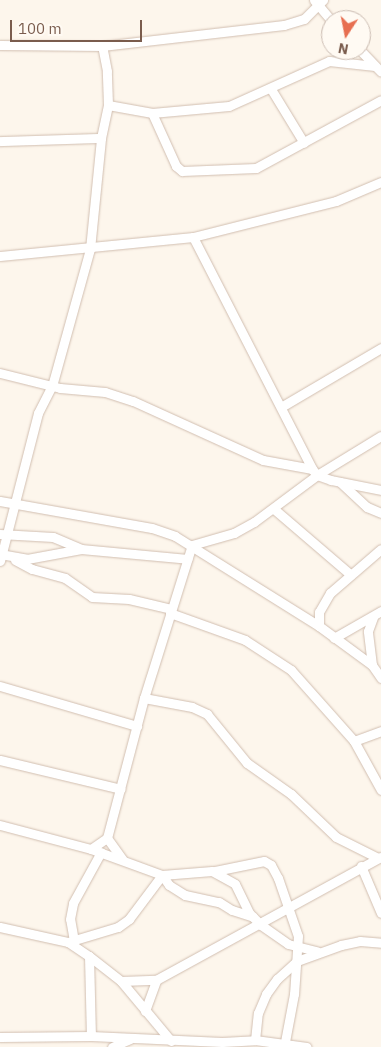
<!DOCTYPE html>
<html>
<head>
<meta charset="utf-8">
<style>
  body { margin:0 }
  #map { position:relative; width:381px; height:1047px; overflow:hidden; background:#fdf6ec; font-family:"IBM Plex Sans",sans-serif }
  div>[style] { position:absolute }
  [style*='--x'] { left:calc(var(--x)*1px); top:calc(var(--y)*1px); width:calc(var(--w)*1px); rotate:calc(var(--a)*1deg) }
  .roads { filter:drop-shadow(0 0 1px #d1beb0) drop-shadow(0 0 1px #d1beb0) }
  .minor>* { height:9px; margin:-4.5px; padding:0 4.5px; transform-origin:4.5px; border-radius:4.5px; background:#fff }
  span { translate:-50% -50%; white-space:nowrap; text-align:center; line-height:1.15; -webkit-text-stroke:5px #fffaf3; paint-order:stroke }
  .north { position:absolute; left:321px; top:10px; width:50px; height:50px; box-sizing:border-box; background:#fffaf3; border:1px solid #cabbb1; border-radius:50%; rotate:191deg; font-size:14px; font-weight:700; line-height:20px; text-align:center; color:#7a5c4d }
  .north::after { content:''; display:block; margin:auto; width:18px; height:22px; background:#e76f51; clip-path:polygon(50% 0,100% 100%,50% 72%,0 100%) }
  .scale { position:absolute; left:10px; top:20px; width:132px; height:22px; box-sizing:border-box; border:2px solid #7a5c4d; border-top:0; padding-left:6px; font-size:15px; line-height:18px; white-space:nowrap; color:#7a5c4d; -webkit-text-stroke:4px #fffaf3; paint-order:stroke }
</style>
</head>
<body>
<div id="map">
  <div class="roads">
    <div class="minor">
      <i style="--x:314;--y:0;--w:26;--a:50"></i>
      <i style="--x:0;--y:45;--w:102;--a:0.6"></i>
      <i style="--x:102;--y:46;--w:183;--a:-6.6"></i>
      <i style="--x:284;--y:25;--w:21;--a:-17"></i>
      <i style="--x:304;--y:19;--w:27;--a:-45"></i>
      <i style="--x:360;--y:50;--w:30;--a:46"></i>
      <i style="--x:271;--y:89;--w:63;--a:58.6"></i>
      <i style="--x:108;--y:105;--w:45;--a:10.3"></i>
      <i style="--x:152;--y:113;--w:77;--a:-5.2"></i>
      <i style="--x:229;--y:106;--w:110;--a:-24.2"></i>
      <i style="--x:329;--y:61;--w:46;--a:6.2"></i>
      <i style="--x:152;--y:113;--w:58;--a:65.6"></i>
      <i style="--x:176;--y:166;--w:8;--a:40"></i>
      <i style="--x:182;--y:171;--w:74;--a:-2.3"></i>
      <i style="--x:256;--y:168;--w:142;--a:-28.5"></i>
      <i style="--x:0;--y:141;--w:101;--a:-1.7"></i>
      <i style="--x:193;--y:237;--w:261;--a:62.8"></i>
      <i style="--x:312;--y:469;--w:8;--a:50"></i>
      <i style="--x:317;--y:475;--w:15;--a:20"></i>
      <i style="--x:331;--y:480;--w:51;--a:11.3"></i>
      <i style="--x:0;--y:256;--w:194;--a:-5.6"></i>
      <i style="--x:193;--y:237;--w:147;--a:-14.1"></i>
      <i style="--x:336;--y:201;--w:49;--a:-22.9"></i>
      <i style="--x:0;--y:373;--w:62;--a:14"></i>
      <i style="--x:60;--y:388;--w:45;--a:5.1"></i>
      <i style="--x:105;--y:392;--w:29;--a:18"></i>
      <i style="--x:133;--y:401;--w:143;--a:24.4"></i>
      <i style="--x:263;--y:460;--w:50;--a:10.4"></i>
      <i style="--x:281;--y:407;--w:116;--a:-30.5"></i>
      <i style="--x:340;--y:482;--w:37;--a:43"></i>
      <i style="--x:367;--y:507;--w:15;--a:23"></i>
      <i style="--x:0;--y:501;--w:154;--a:10.1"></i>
      <i style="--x:152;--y:528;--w:24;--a:19"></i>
      <i style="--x:175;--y:536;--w:170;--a:32"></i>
      <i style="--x:319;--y:626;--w:66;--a:36.3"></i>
      <i style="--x:372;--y:665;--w:16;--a:55"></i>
      <i style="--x:274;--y:509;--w:101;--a:40.6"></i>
      <i style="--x:0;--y:534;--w:53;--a:3.2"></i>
      <i style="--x:53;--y:537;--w:30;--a:23"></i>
      <i style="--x:192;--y:545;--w:44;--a:-15.9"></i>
      <i style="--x:234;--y:533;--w:23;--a:-29"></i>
      <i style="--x:254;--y:522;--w:79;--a:-36.7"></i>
      <i style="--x:317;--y:475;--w:75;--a:-31.4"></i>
      <i style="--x:0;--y:554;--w:27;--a:10"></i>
      <i style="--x:27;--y:559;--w:55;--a:-10.5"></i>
      <i style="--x:81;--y:549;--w:107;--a:5.3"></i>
      <i style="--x:15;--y:560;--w:19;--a:28"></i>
      <i style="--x:32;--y:569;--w:34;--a:15"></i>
      <i style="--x:65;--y:578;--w:33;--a:35"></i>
      <i style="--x:92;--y:597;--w:37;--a:3"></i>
      <i style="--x:129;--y:599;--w:43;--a:13.4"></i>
      <i style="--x:0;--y:561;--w:153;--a:-75.6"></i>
      <i style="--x:38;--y:413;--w:30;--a:-63"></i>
      <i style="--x:52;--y:386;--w:142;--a:-74.5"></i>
      <i style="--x:90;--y:249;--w:112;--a:-84.3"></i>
      <i style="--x:101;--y:138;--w:34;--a:-78"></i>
      <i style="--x:108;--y:105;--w:34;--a:-92"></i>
      <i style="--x:107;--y:71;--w:25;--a:-101"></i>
      <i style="--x:170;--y:613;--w:80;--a:19.8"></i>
      <i style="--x:245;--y:640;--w:55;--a:33.1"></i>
      <i style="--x:291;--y:670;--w:95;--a:48.4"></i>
      <i style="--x:354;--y:741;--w:56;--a:61.1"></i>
      <i style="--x:319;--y:626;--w:14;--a:-90"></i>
      <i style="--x:319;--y:612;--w:22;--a:-60"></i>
      <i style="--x:330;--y:593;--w:67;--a:-40.8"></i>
      <i style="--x:334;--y:638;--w:54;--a:-29.9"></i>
      <i style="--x:372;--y:665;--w:34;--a:-97"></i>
      <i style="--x:368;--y:631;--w:15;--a:-70"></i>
      <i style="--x:0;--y:686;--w:143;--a:16.3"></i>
      <i style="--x:144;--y:698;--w:49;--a:10.6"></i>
      <i style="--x:192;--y:707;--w:17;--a:25"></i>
      <i style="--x:207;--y:714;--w:63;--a:50.8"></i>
      <i style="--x:247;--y:763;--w:54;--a:35.2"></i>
      <i style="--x:291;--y:794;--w:62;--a:43.7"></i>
      <i style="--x:336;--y:837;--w:47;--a:26.6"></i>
      <i style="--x:354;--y:741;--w:29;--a:-20"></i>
      <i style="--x:0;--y:760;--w:124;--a:13.5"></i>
      <i style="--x:0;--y:825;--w:94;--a:14.8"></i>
      <i style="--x:91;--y:849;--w:76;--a:20.1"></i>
      <i style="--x:162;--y:875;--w:50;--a:-4.6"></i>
      <i style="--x:212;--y:871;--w:26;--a:29"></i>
      <i style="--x:235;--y:884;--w:32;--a:64"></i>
      <i style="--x:249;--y:913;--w:17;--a:45"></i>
      <i style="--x:261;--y:925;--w:33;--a:35"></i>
      <i style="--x:288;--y:944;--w:30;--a:14"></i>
      <i style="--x:107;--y:838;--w:26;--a:54"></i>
      <i style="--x:91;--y:849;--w:19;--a:-35"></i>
      <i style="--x:107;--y:838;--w:145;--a:-75.2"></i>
      <i style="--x:144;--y:698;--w:160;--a:-72.6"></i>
      <i style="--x:361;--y:866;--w:51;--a:66.9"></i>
      <i style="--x:215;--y:871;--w:50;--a:-11.5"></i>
      <i style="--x:264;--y:861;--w:8;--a:30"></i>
      <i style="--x:271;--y:865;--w:15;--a:62"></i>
      <i style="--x:278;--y:878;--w:61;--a:71"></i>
      <i style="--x:298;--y:936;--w:58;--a:93.9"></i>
      <i style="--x:294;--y:994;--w:54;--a:100.7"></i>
      <i style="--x:162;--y:875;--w:12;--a:55"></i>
      <i style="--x:169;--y:885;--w:19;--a:32"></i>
      <i style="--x:185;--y:895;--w:35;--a:12"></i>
      <i style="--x:219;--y:902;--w:15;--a:32"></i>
      <i style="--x:232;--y:910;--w:22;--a:18"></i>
      <i style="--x:0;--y:927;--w:70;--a:12.4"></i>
      <i style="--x:68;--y:942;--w:25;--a:34"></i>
      <i style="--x:89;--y:956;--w:41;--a:38"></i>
      <i style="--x:121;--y:981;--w:78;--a:50.2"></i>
      <i style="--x:74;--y:941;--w:22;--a:-100"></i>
      <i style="--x:70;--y:919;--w:16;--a:-79"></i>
      <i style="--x:73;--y:903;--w:58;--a:-61.2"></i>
      <i style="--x:68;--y:942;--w:52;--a:-16.7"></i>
      <i style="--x:118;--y:927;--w:14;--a:-36"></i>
      <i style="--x:129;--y:919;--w:55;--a:-53.1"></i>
      <i style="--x:89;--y:956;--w:80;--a:88.6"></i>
      <i style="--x:121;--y:981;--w:35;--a:-2"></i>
      <i style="--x:156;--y:980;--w:256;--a:-28.7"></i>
      <i style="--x:145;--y:1011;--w:33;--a:-70"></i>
      <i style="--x:0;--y:1037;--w:91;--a:-0.6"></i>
      <i style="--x:91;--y:1036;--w:131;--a:2.6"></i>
      <i style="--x:222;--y:1042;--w:33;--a:-3"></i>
      <i style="--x:255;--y:1040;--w:52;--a:7.7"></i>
      <i style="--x:255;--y:1040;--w:27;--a:-84"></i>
      <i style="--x:258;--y:1013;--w:21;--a:-67"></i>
      <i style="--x:266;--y:994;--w:19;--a:-54"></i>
      <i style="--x:277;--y:979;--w:27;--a:-42"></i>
      <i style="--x:297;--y:961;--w:47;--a:-20"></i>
      <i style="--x:341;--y:945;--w:19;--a:-12"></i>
      <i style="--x:360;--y:941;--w:21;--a:5"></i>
      <i style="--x:112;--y:1047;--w:20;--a:-24"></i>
    </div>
  </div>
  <div class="north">N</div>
  <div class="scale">100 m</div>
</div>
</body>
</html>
